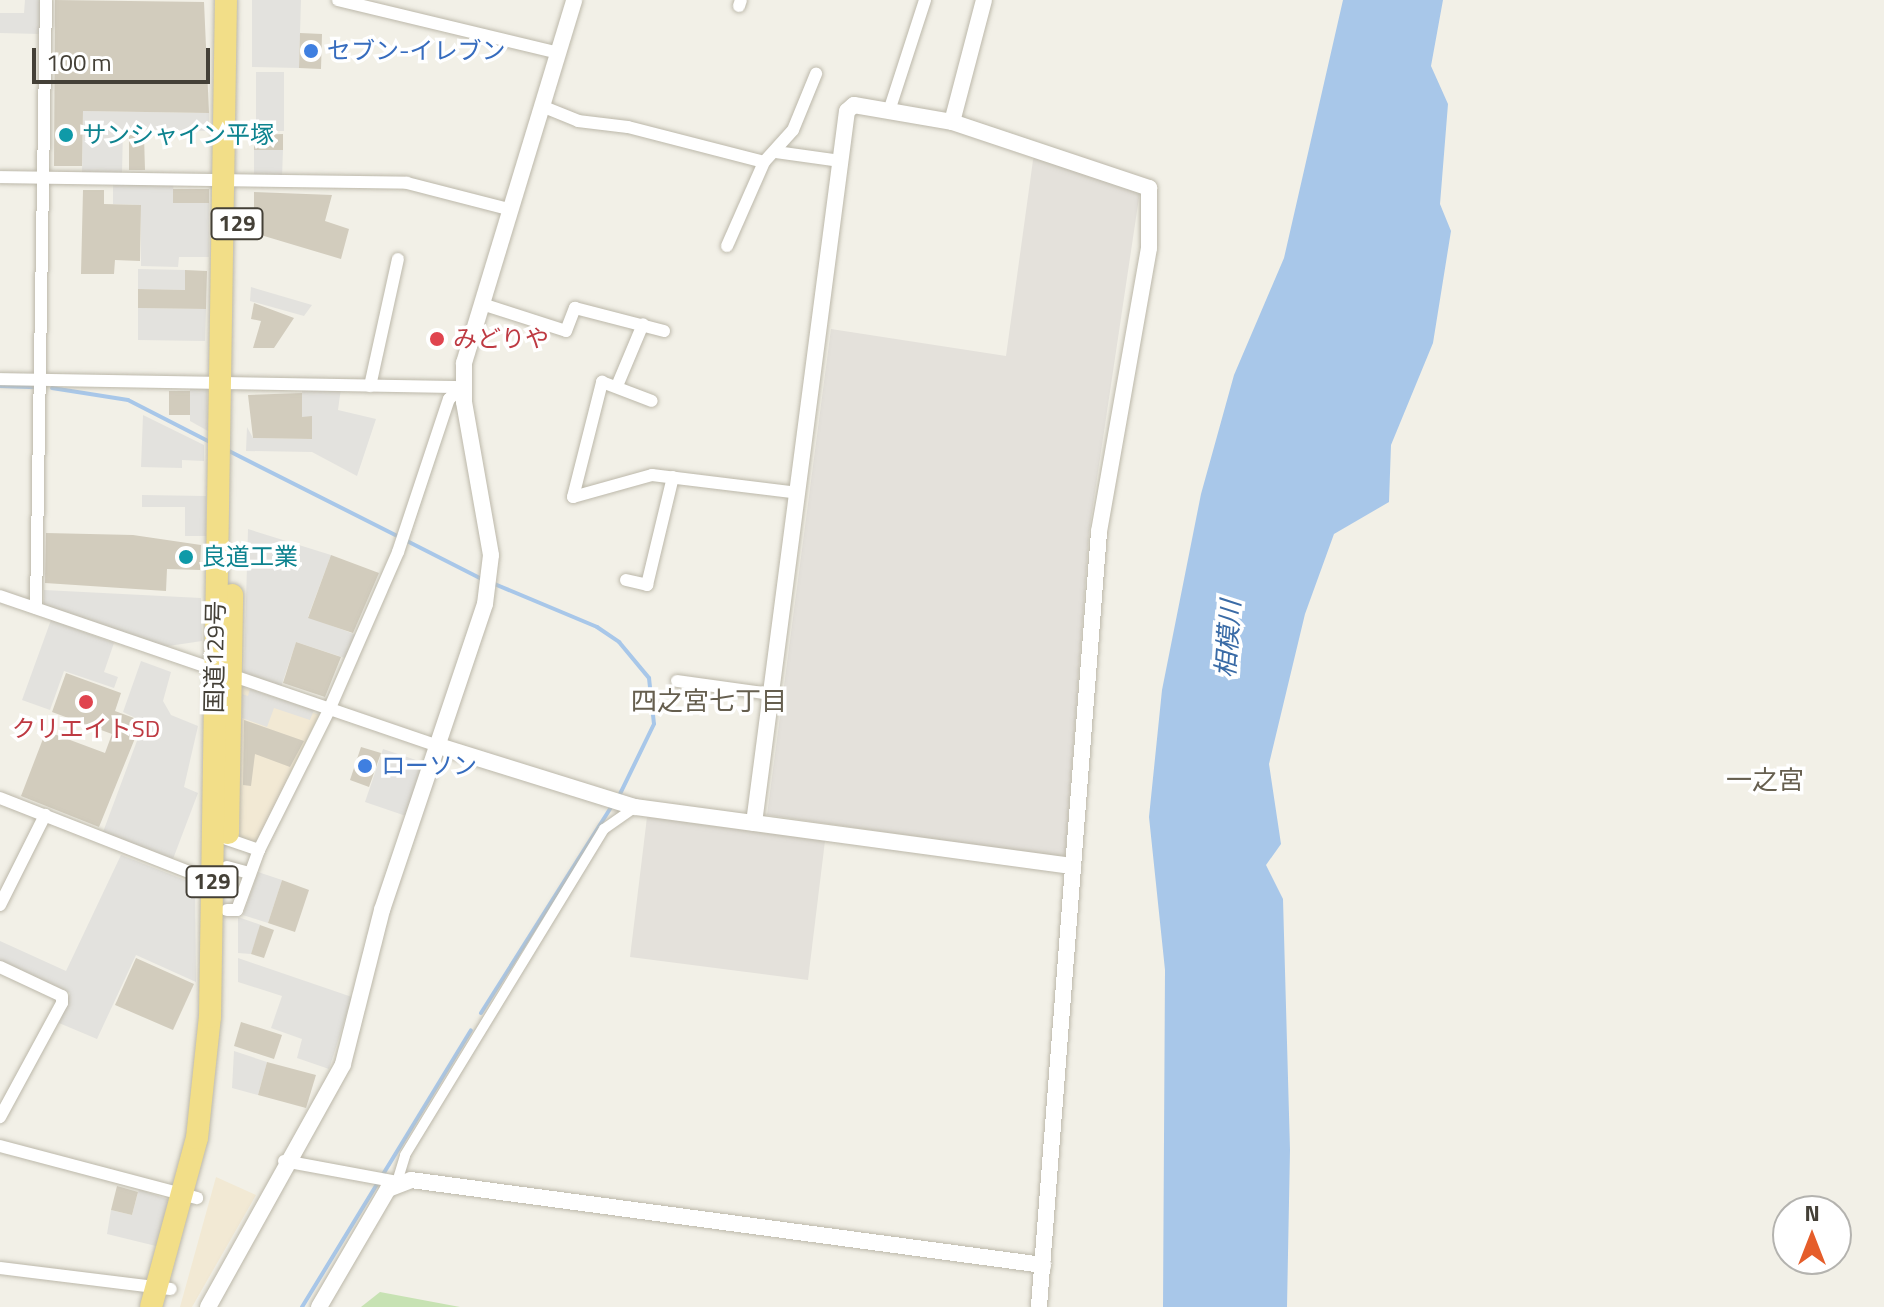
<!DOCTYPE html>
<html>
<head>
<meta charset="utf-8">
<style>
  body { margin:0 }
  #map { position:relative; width:1884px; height:1307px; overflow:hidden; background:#f2f0e7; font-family:"Titillium Web","Noto Sans JP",sans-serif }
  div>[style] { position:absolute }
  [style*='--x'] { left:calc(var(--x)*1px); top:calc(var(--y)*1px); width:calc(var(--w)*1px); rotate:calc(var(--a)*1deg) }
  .commercial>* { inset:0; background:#f2e9d4 }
  .industrial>* { inset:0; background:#e4e1db }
  .green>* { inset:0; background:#c7e2b3 }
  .parking>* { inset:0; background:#e3e2de }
  .water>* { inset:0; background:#a8c7e9 }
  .stream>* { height:4px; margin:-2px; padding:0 2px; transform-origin:2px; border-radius:2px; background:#a8c7e9 }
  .building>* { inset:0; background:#d2ccbd }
  .roads { filter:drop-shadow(0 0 2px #bcb8aa) drop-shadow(0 0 2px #bcb8aa) }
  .pedestrian>* { height:10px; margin:-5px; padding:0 5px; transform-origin:5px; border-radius:5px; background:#fff }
  .minor>* { height:12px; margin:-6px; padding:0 6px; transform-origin:6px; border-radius:6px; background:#fff }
  .tertiary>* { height:16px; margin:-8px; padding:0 8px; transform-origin:8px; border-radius:8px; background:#fff }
  .trunk>* { height:22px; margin:-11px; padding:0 11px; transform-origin:11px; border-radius:11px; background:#f2de88 }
  .dots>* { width:22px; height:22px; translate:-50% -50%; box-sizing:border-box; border:4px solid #fff; border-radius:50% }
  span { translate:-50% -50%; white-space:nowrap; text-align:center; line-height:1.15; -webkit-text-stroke:7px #fff; paint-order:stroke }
  .shield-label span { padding:2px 6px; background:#fff; border:2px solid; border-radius:6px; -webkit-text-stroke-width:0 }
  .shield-label { font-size:22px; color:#444037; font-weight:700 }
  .shop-label { font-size:24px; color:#366cbe }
  .left { translate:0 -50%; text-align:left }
  .culture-label { font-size:24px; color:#0d838f }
  .health-label { font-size:24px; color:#be3a42 }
  .street-label { font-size:24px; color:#444037 }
  .water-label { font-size:26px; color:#3a6ba6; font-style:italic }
  .neighbourhood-label { font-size:26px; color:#665f4f }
  .north { position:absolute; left:1772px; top:1195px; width:80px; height:80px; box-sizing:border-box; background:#fff; border:2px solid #b4b3af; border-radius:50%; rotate:0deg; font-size:22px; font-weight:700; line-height:32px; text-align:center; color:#444037 }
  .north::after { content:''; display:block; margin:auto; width:28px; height:36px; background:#e55d2a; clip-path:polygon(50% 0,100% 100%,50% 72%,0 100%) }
  .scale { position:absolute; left:32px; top:48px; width:178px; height:36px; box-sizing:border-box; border:4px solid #444037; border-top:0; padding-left:10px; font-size:24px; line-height:28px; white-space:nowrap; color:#444037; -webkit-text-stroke:6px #fff; paint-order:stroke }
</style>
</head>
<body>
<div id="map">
  <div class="commercial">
    <i style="clip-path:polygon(242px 687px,319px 715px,257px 844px,240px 837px,240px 718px,272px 729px,242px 718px)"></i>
    <i style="clip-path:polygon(216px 1177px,256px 1195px,192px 1307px,180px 1307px)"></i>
  </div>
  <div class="industrial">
    <i style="clip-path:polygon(1034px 153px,1140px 191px,1089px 532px,1065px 858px,767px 815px,831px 329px,1006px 356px)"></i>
    <i style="clip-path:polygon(647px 817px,825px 841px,808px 980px,630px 957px)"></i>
  </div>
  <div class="green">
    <i style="clip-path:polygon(380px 1292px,460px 1307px,361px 1307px)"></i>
  </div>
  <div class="parking">
    <i style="clip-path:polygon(25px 0,40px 0,40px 34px,0 33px,0 13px,24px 13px)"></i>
    <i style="clip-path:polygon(252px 0,301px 0,299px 68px,252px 67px)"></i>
    <i style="clip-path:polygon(256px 72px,284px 72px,284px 131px,256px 131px)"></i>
    <i style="clip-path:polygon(83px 111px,209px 113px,209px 131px,123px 129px,122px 173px,82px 173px)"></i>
    <i style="clip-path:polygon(254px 150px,283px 150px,282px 177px,254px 177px)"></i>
    <i style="clip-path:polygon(113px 183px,173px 184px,174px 203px,209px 203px,209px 257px,179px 257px,178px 267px,141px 266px,141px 205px,113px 204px)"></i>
    <i style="clip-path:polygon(138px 269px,185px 270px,185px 290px,138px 289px)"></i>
    <i style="clip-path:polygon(251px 287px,312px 305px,304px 316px,250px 301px)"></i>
    <i style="clip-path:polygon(138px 308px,206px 309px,205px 341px,138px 340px)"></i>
    <i style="clip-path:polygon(190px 386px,207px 386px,208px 431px,190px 421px)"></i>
    <i style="clip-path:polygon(302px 387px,341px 388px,338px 410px,376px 419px,357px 476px,312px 452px,246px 451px,247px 427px,253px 438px,312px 439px,312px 417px,302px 417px)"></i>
    <i style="clip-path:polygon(143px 415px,204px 445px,204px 461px,182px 460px,182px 468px,141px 467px)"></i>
    <i style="clip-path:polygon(142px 495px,206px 496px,206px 536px,185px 536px,185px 507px,142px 507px)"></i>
    <i style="clip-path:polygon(248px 529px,331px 555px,308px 617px,357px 635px,345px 658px,296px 642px,281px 687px,244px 674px)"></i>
    <i style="clip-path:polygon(44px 590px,201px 598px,202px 641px,162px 647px,44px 606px)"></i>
    <i style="clip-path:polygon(51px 620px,114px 643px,104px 672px,118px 677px,114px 688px,64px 671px,50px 710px,22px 700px)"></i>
    <i style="clip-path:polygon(141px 661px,171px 672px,163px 701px,171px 715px,198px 726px,184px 787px,198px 793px,173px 859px,103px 832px,144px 722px,123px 712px)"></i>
    <i style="clip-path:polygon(250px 689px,314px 710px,310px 720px,274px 708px,267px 727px,242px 718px,242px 694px,248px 696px)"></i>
    <i style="clip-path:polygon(383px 749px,428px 764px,409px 817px,365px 802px)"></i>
    <i style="clip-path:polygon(121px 855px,195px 884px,196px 982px,136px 955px,97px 1039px,59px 1023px,70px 993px,0 962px,0 941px,66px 971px)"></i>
    <i style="clip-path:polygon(258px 872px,282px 880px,268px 923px,243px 915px)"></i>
    <i style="clip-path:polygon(238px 917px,261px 925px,251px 954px,238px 953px)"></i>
    <i style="clip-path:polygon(238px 958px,352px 997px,329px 1069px,297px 1058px,302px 1039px,271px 1028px,282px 996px,238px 982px)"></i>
    <i style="clip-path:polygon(234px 1051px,267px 1062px,258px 1095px,232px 1088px)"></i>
    <i style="clip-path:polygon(139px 1189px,169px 1200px,156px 1246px,107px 1234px,111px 1210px,132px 1215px)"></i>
  </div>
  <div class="water">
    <i style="clip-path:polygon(1343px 0,1443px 0,1431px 66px,1448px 104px,1440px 204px,1451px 231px,1433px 343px,1391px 445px,1389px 502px,1334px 534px,1305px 614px,1269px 764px,1281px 844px,1266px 865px,1283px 899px,1290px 1150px,1287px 1307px,1163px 1307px,1165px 970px,1149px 817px,1162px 690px,1201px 494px,1234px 375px,1284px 258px)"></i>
  </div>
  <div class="stream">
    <i style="--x:0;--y:386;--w:37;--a:2"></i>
    <i style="--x:52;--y:388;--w:77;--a:9"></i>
    <i style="--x:128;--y:400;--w:92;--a:27.1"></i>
    <i style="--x:225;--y:449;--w:193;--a:26.8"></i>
    <i style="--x:407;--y:541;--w:86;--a:26.9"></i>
    <i style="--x:492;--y:583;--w:114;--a:22.7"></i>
    <i style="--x:597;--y:627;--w:27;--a:34"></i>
    <i style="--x:619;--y:642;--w:47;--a:50.2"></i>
    <i style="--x:649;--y:678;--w:46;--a:83.8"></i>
    <i style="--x:654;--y:724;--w:80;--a:115.9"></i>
    <i style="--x:481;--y:1013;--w:249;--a:-57.7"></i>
    <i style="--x:302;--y:1307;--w:324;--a:-58.6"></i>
  </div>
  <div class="building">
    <i style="clip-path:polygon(55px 0,204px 2px,209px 113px,83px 111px,82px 166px,54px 166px)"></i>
    <i style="clip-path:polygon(300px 33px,322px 34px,321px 69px,299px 68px)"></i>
    <i style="clip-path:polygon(283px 134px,283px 150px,254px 150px,254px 135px)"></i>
    <i style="clip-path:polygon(129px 135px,144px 136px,145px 170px,129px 170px)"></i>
    <i style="clip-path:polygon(173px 189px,209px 189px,209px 203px,173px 203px)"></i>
    <i style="clip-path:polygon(83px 190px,104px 190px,104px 204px,141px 205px,140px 261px,115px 260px,114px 274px,81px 274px)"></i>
    <i style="clip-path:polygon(254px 192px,332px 195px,325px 221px,349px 229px,341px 259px,254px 233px)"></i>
    <i style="clip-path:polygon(185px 270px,207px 271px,206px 309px,138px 308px,138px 289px,185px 290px)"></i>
    <i style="clip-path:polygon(254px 303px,294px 318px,274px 348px,253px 348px,261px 321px,251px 319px)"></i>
    <i style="clip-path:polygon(169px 391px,190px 391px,190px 415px,169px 415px)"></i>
    <i style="clip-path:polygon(302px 393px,302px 417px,312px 416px,312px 439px,253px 438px,248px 395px)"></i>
    <i style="clip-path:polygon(46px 533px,133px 535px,201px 545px,200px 570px,167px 569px,166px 591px,45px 583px)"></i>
    <i style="clip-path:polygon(331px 555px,379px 573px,353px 633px,308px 618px)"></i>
    <i style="clip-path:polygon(296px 642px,341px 657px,325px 697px,283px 683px)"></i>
    <i style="clip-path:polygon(66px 673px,121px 693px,115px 711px,142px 721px,99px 827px,21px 796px,46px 731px,105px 753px,112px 734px,52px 712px)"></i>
    <i style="clip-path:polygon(244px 720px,304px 741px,290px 767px,255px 754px,251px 786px,243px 785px)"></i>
    <i style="clip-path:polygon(361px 747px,381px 753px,369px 787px,350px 780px)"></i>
    <i style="clip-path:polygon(282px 880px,309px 890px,295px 932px,268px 923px)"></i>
    <i style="clip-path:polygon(260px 925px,274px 930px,264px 958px,251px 954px)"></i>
    <i style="clip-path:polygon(136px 958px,194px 984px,173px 1030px,115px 1005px)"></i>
    <i style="clip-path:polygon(241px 1022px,282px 1035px,274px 1059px,234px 1046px)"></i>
    <i style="clip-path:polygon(267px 1062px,316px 1075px,306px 1108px,258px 1095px)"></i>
    <i style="clip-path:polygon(117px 1186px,138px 1192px,132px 1215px,111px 1210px)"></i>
  </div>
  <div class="roads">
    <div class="pedestrian">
      <i style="--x:397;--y:1182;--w:28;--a:-73"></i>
      <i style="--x:405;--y:1155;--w:382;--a:-58.6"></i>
      <i style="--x:604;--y:829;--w:38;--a:-35"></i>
    </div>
    <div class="minor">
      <i style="--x:338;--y:0;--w:227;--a:13.5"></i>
      <i style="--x:739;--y:6;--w:6;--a:-72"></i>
      <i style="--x:544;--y:107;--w:37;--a:22"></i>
      <i style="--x:578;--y:121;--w:50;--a:6.8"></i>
      <i style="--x:628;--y:127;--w:140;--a:14.4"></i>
      <i style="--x:764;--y:162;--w:43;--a:-47.8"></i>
      <i style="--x:793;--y:130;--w:61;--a:-67.7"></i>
      <i style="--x:889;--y:111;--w:117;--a:-72"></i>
      <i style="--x:776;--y:152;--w:65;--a:8"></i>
      <i style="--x:0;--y:177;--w:407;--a:0.8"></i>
      <i style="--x:407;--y:183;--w:108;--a:14.4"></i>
      <i style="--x:727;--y:246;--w:92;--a:-66.2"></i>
      <i style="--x:482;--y:304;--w:88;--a:17.8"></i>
      <i style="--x:566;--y:331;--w:25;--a:-69"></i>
      <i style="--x:575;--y:308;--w:92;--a:14.5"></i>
      <i style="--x:0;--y:379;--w:462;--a:1"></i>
      <i style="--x:370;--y:386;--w:130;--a:-77.6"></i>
      <i style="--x:617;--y:386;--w:67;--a:-67.2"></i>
      <i style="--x:573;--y:497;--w:82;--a:-15.6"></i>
      <i style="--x:652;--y:475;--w:147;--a:7"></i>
      <i style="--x:573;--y:497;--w:119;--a:-75.8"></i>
      <i style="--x:602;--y:382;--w:53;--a:20.8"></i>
      <i style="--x:626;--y:580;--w:22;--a:13"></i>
      <i style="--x:647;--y:585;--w:111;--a:-76.5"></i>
      <i style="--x:0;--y:596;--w:464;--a:18.9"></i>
      <i style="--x:36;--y:608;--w:608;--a:-89.06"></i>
      <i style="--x:677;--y:681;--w:95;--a:7.9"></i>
      <i style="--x:0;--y:798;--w:228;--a:21.4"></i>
      <i style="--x:227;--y:839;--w:34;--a:19"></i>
      <i style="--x:227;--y:867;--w:24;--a:15"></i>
      <i style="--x:0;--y:905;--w:101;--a:-63.4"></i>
      <i style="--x:227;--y:910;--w:10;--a:0"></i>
      <i style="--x:237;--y:910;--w:64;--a:-69.9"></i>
      <i style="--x:259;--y:850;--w:157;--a:-63.4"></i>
      <i style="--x:329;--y:710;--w:172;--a:-66.4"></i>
      <i style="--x:398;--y:552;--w:161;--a:-71.6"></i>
      <i style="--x:449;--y:399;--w:18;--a:-43"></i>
      <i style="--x:0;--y:967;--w:68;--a:25.1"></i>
      <i style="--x:62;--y:996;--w:7;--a:90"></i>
      <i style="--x:62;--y:1003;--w:130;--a:118.5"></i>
      <i style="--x:0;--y:1146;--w:204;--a:14.8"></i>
      <i style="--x:284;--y:1161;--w:115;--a:10.5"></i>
      <i style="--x:0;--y:1268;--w:172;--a:7"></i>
    </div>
    <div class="tertiary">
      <i style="--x:952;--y:122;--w:126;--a:-75.3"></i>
      <i style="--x:439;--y:746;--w:205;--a:17.3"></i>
      <i style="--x:635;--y:807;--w:442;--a:7.7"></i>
      <i style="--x:754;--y:823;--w:718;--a:-82.56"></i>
      <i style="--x:847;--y:111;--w:9;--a:-41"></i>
      <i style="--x:854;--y:105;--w:99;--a:9.8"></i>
      <i style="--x:952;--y:122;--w:208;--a:18.5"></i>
      <i style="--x:1149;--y:188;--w:60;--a:90"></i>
      <i style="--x:1149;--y:248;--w:288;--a:100"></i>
      <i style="--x:1099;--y:532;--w:777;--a:94.43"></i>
      <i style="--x:208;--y:1307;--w:278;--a:-60.9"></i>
      <i style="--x:343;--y:1064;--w:159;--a:-75.8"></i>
      <i style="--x:382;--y:910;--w:323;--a:-71.4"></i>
      <i style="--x:485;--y:604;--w:49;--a:-83"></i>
      <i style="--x:491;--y:555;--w:155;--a:-100"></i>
      <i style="--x:464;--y:402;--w:39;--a:-90"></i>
      <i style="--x:464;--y:363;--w:379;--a:-73.1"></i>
      <i style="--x:319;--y:1307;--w:137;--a:-59.7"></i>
      <i style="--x:388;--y:1189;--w:25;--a:-21"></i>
      <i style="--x:411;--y:1180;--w:638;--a:7.66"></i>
    </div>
    <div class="trunk">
      <i style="--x:228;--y:833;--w:238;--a:-89"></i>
      <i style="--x:151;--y:1307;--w:175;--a:-74.8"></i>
      <i style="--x:197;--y:1138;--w:122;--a:-83.9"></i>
      <i style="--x:210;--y:1017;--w:1017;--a:-89.1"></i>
    </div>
  </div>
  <div class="dots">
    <i style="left:311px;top:51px;background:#3f7fe0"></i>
    <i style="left:66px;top:135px;background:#0f9aa8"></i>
    <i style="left:437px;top:339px;background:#e0444e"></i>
    <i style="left:186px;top:557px;background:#0f9aa8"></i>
    <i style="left:86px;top:702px;background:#e0444e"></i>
    <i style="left:365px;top:766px;background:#3f7fe0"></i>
  </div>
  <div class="shield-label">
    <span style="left:237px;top:224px">129</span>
    <span style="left:212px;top:882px">129</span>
  </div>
  <div class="shop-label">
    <span class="left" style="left:327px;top:51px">セブン-イレブン</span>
    <span class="left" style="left:381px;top:766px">ローソン</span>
  </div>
  <div class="culture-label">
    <span class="left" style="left:82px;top:135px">サンシャイン平塚</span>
    <span class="left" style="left:202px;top:557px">良道工業</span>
  </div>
  <div class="health-label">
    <span class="left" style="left:453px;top:339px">みどりや</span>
    <span style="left:86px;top:729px">クリエイトSD</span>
  </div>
  <div class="street-label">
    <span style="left:215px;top:657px;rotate:-89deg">国道129号</span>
  </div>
  <div class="water-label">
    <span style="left:1228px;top:639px;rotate:-86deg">相模川</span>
  </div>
  <div class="neighbourhood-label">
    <span style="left:709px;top:701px">四之宮七丁目</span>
    <span style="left:1765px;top:780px">一之宮</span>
  </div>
  <div class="north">N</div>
  <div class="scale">100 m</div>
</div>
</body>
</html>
